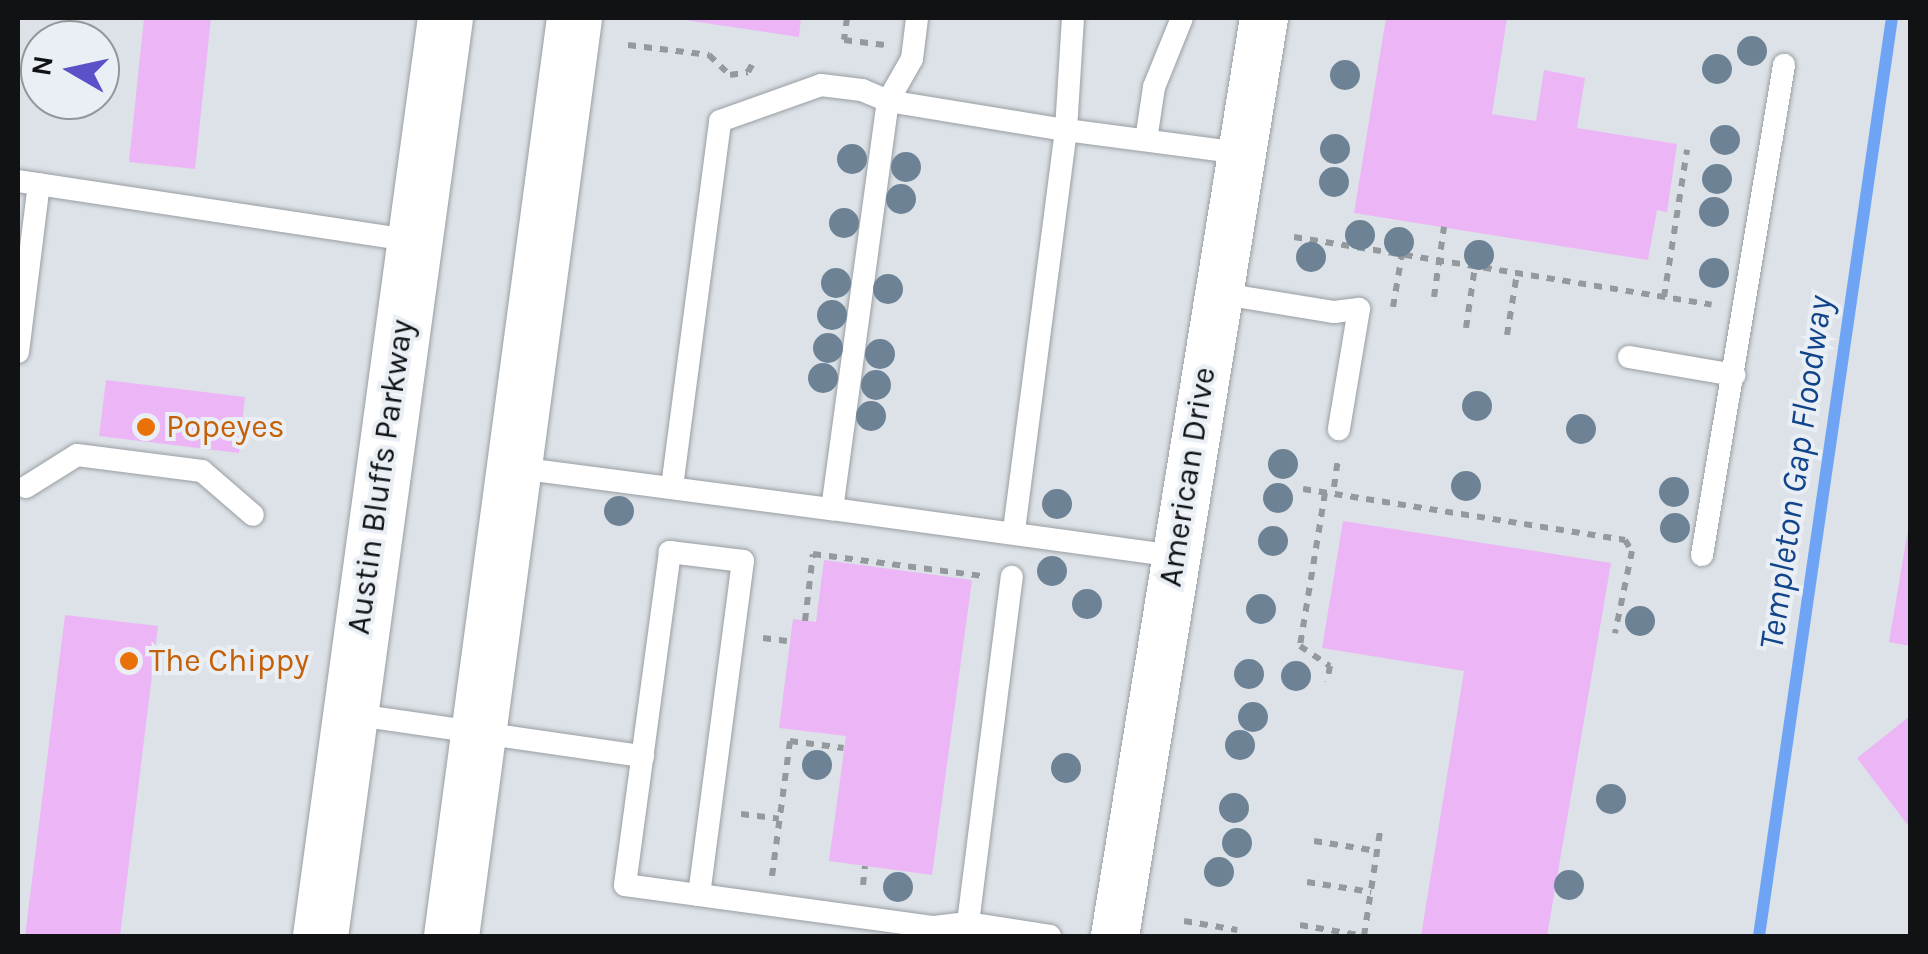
<!DOCTYPE html>
<html>
<head>
<meta charset="utf-8">
<style>
  body { margin:0 }
  #map { position:relative; width:1928px; height:954px; overflow:hidden; background:#dce2e7; font-family:Karla,sans-serif }
  div>[style] { position:absolute }
  [style*='--x'] { left:calc(var(--x)*1px); top:calc(var(--y)*1px); width:calc(var(--w)*1px); rotate:calc(var(--a)*1deg) }
  .stream>* { height:12px; margin:-6px; padding:0 6px; transform-origin:6px; border-radius:6px; background:#6ea4f3 }
  .building>* { inset:0; background:#ecb6f6 }
  .path>* { height:6px; margin-top:-3px; transform-origin:0; background:repeating-linear-gradient(90deg,#94999d 0 8px,transparent 0 16px) }
  .roads { filter:drop-shadow(0 0 2px #999ea3) drop-shadow(0 0 2px #999ea3) }
  .service>* { height:22px; margin:-11px; padding:0 11px; transform-origin:11px; border-radius:11px; background:#fff }
  .minor>* { height:48px; margin:-24px; padding:0 24px; transform-origin:24px; border-radius:24px; background:#fff }
  .primary>* { height:55px; margin:-27.5px; padding:0 27.5px; transform-origin:27.5px; border-radius:27.5px; background:#fff }
  .trees>* { width:30px; height:30px; margin:-15px; border-radius:50%; background:#6d8395 }
  .dots>* { width:28px; height:28px; translate:-50% -50%; box-sizing:border-box; border:5px solid #e9eff4; border-radius:50% }
  span { translate:-50% -50%; white-space:nowrap; text-align:center; line-height:1.15; -webkit-text-stroke:8px #e9eff4; paint-order:stroke }
  .food-label { font-size:32px; color:#c56008 }
  .left { translate:0 -50%; text-align:left }
  .street-label { font-size:32px; color:#101214 }
  .water-label { font-size:35px; color:#11448a; font-style:italic }
  .frame { position:absolute; inset:0; border:20px solid #101214; pointer-events:none }
  .north { position:absolute; left:20px; top:20px; width:100px; height:100px; box-sizing:border-box; background:#e9eff4; border:2px solid #92979a; border-radius:50%; rotate:279deg; font-size:28px; font-weight:700; line-height:40px; text-align:center; color:#101214 }
  .north::after { content:''; display:block; margin:auto; width:35px; height:45px; background:#5b52ca; clip-path:polygon(50% 0,100% 100%,50% 72%,0 100%) }
</style>
</head>
<body>
<div id="map">
  <div class="stream">
    <i style="--x:1759;--y:936;--w:928;--a:-81.76"></i>
  </div>
  <div class="building">
    <i style="clip-path:polygon(144px 18px,211px 18px,195px 169px,129px 162px)"></i>
    <i style="clip-path:polygon(671px 18px,801px 18px,799px 37px)"></i>
    <i style="clip-path:polygon(1386px 18px,1507px 18px,1492px 114px,1536px 121px,1544px 70px,1585px 78px,1577px 128px,1677px 144px,1667px 212px,1657px 210px,1648px 260px,1354px 213px)"></i>
    <i style="clip-path:polygon(106px 380px,245px 397px,239px 453px,99px 436px)"></i>
    <i style="clip-path:polygon(1910px 518px,1910px 646px,1889px 642px)"></i>
    <i style="clip-path:polygon(1343px 521px,1611px 563px,1547px 936px,1421px 936px,1464px 671px,1322px 648px)"></i>
    <i style="clip-path:polygon(824px 560px,972px 580px,932px 875px,829px 861px,846px 736px,779px 728px,793px 619px,816px 622px)"></i>
    <i style="clip-path:polygon(65px 615px,158px 626px,120px 936px,25px 936px)"></i>
    <i style="clip-path:polygon(1910px 716px,1910px 828px,1857px 758px)"></i>
  </div>
  <div class="path">
    <i style="--x:847;--y:18;--w:22;--a:98"></i>
    <i style="--x:844;--y:40;--w:41;--a:7"></i>
    <i style="--x:628;--y:45;--w:82;--a:7"></i>
    <i style="--x:709;--y:55;--w:29;--a:44"></i>
    <i style="--x:730;--y:75;--w:18;--a:-9"></i>
    <i style="--x:748;--y:72;--w:10;--a:-61"></i>
    <i style="--x:1294;--y:237;--w:423;--a:9.2"></i>
    <i style="--x:1434;--y:297;--w:71;--a:-81.9"></i>
    <i style="--x:1664;--y:297;--w:149;--a:-81.1"></i>
    <i style="--x:1393;--y:307;--w:54;--a:-80.4"></i>
    <i style="--x:1466;--y:328;--w:63;--a:-81.7"></i>
    <i style="--x:1507;--y:335;--w:63;--a:-80.8"></i>
    <i style="--x:1334;--y:487;--w:29;--a:-82"></i>
    <i style="--x:1303;--y:489;--w:326;--a:9"></i>
    <i style="--x:1625;--y:540;--w:13;--a:58"></i>
    <i style="--x:1632;--y:551;--w:84;--a:101.7"></i>
    <i style="--x:1325;--y:493;--w:155;--a:99.3"></i>
    <i style="--x:1300;--y:646;--w:36;--a:34"></i>
    <i style="--x:1330;--y:666;--w:16;--a:101"></i>
    <i style="--x:805;--y:621;--w:67;--a:-83.2"></i>
    <i style="--x:813;--y:554;--w:170;--a:7.4"></i>
    <i style="--x:763;--y:638;--w:24;--a:7"></i>
    <i style="--x:741;--y:814;--w:38;--a:7"></i>
    <i style="--x:1314;--y:841;--w:64;--a:9"></i>
    <i style="--x:772;--y:876;--w:136;--a:-82.4"></i>
    <i style="--x:790;--y:741;--w:54;--a:7.4"></i>
    <i style="--x:1307;--y:882;--w:65;--a:8.9"></i>
    <i style="--x:863;--y:885;--w:19;--a:-84"></i>
    <i style="--x:1184;--y:921;--w:54;--a:9.6"></i>
    <i style="--x:1300;--y:925;--w:65;--a:9.8"></i>
    <i style="--x:1364;--y:936;--w:105;--a:-81.3"></i>
  </div>
  <div class="roads">
    <div class="service">
      <i style="--x:1073;--y:18;--w:112;--a:93.6"></i>
      <i style="--x:1066;--y:130;--w:177;--a:7.5"></i>
      <i style="--x:1146;--y:140;--w:54;--a:-81.4"></i>
      <i style="--x:1154;--y:87;--w:74;--a:-67.9"></i>
      <i style="--x:18;--y:181;--w:401;--a:8.6"></i>
      <i style="--x:1217;--y:293;--w:119;--a:9.2"></i>
      <i style="--x:1334;--y:312;--w:25;--a:-7"></i>
      <i style="--x:1359;--y:309;--w:122;--a:99.5"></i>
      <i style="--x:18;--y:352;--w:169;--a:-82.9"></i>
      <i style="--x:1629;--y:357;--w:107;--a:9.7"></i>
      <i style="--x:511;--y:467;--w:324;--a:7.5"></i>
      <i style="--x:832;--y:509;--w:412;--a:-82.2"></i>
      <i style="--x:888;--y:101;--w:48;--a:-60.3"></i>
      <i style="--x:912;--y:59;--w:41;--a:-83"></i>
      <i style="--x:26;--y:487;--w:60;--a:-32.1"></i>
      <i style="--x:77;--y:455;--w:126;--a:7.3"></i>
      <i style="--x:202;--y:471;--w:67;--a:40.8"></i>
      <i style="--x:672;--y:487;--w:369;--a:-82.5"></i>
      <i style="--x:720;--y:121;--w:107;--a:-19.6"></i>
      <i style="--x:821;--y:85;--w:41;--a:7"></i>
      <i style="--x:862;--y:90;--w:28;--a:23"></i>
      <i style="--x:888;--y:101;--w:180;--a:9.3"></i>
      <i style="--x:1066;--y:130;--w:406;--a:97.4"></i>
      <i style="--x:832;--y:509;--w:347;--a:7.8"></i>
      <i style="--x:1702;--y:555;--w:497;--a:-80.5"></i>
      <i style="--x:350;--y:714;--w:296;--a:8.2"></i>
      <i style="--x:699;--y:895;--w:337;--a:-82.5"></i>
      <i style="--x:743;--y:561;--w:74;--a:-173"></i>
      <i style="--x:670;--y:552;--w:336;--a:97.7"></i>
      <i style="--x:625;--y:885;--w:75;--a:7.7"></i>
      <i style="--x:699;--y:895;--w:237;--a:7.8"></i>
      <i style="--x:934;--y:927;--w:34;--a:-7"></i>
      <i style="--x:968;--y:923;--w:83;--a:9"></i>
      <i style="--x:968;--y:923;--w:349;--a:-82.8"></i>
    </div>
    <div class="minor">
      <i style="--x:1115;--y:936;--w:930;--a:-80.78"></i>
    </div>
    <div class="primary">
      <i style="--x:320;--y:936;--w:926;--a:-82.25"></i>
      <i style="--x:451;--y:936;--w:926;--a:-82.37"></i>
    </div>
  </div>
  <div class="trees">
    <i style="left:1752px;top:51px"></i>
    <i style="left:1717px;top:69px"></i>
    <i style="left:1345px;top:75px"></i>
    <i style="left:1725px;top:140px"></i>
    <i style="left:1335px;top:149px"></i>
    <i style="left:852px;top:159px"></i>
    <i style="left:906px;top:167px"></i>
    <i style="left:1717px;top:179px"></i>
    <i style="left:1334px;top:182px"></i>
    <i style="left:901px;top:199px"></i>
    <i style="left:1714px;top:212px"></i>
    <i style="left:844px;top:223px"></i>
    <i style="left:1360px;top:235px"></i>
    <i style="left:1399px;top:242px"></i>
    <i style="left:1479px;top:255px"></i>
    <i style="left:1311px;top:257px"></i>
    <i style="left:1714px;top:273px"></i>
    <i style="left:836px;top:283px"></i>
    <i style="left:888px;top:289px"></i>
    <i style="left:832px;top:315px"></i>
    <i style="left:828px;top:348px"></i>
    <i style="left:880px;top:354px"></i>
    <i style="left:823px;top:378px"></i>
    <i style="left:876px;top:385px"></i>
    <i style="left:1477px;top:406px"></i>
    <i style="left:871px;top:416px"></i>
    <i style="left:1581px;top:429px"></i>
    <i style="left:1283px;top:464px"></i>
    <i style="left:1466px;top:486px"></i>
    <i style="left:1674px;top:492px"></i>
    <i style="left:1278px;top:498px"></i>
    <i style="left:1057px;top:504px"></i>
    <i style="left:619px;top:511px"></i>
    <i style="left:1675px;top:528px"></i>
    <i style="left:1273px;top:541px"></i>
    <i style="left:1052px;top:571px"></i>
    <i style="left:1087px;top:604px"></i>
    <i style="left:1261px;top:609px"></i>
    <i style="left:1640px;top:621px"></i>
    <i style="left:1249px;top:674px"></i>
    <i style="left:1296px;top:676px"></i>
    <i style="left:1253px;top:717px"></i>
    <i style="left:1240px;top:745px"></i>
    <i style="left:817px;top:765px"></i>
    <i style="left:1066px;top:768px"></i>
    <i style="left:1611px;top:799px"></i>
    <i style="left:1234px;top:808px"></i>
    <i style="left:1237px;top:843px"></i>
    <i style="left:1219px;top:872px"></i>
    <i style="left:1569px;top:885px"></i>
    <i style="left:898px;top:887px"></i>
  </div>
  <div class="dots">
    <i style="left:146px;top:427px;background:#e8710a"></i>
    <i style="left:129px;top:661px;background:#e8710a"></i>
  </div>
  <div class="food-label">
    <span class="left" style="left:166px;top:427px">Popeyes</span>
    <span class="left" style="left:149px;top:661px">The Chippy</span>
  </div>
  <div class="street-label">
    <span style="left:381px;top:477px;rotate:-82deg">Austin Bluffs Parkway</span>
    <span style="left:1188px;top:477px;rotate:-81deg">American Drive</span>
  </div>
  <div class="water-label">
    <span style="left:1796px;top:473px;rotate:-82deg">Templeton Gap Floodway</span>
  </div>
  <div class="frame"></div>
  <div class="north">N</div>
</div>
</body>
</html>
